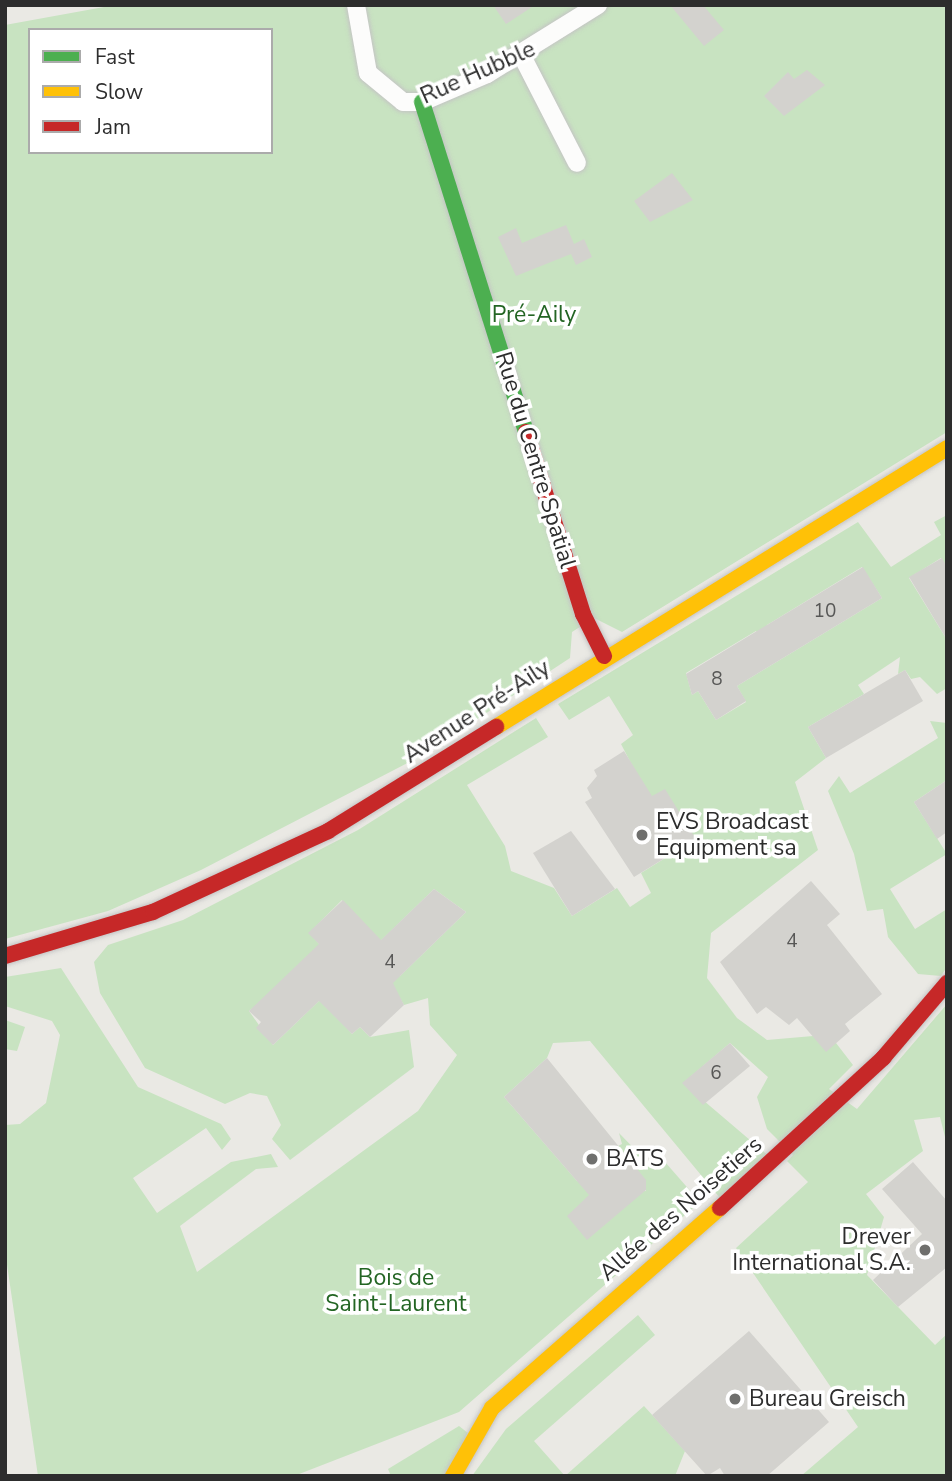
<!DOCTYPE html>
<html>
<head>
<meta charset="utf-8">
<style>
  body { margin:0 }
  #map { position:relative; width:952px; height:1481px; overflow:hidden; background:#eae9e4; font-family:"Nunito Sans",sans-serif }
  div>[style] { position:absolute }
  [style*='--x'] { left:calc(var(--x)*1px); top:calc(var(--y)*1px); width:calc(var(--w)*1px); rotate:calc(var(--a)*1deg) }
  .green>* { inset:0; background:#c8e3c1 }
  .building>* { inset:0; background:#d3d2ce }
  .roads { filter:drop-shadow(0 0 2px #c4c4c4) drop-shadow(0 0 2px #c4c4c4) }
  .street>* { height:18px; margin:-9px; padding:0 9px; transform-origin:9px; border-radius:9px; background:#fcfcfb }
  .fast>* { height:16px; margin:-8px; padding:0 8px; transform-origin:8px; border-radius:8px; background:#4caf50 }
  .slow>* { height:16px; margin:-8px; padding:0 8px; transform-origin:8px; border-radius:8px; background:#ffc107 }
  .jam>* { height:16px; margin:-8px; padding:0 8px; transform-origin:8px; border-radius:8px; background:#c62828 }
  .dots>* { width:19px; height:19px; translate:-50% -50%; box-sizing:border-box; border:4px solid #fff; border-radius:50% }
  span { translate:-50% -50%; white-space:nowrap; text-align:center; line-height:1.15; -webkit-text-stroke:7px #fff; paint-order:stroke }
  .number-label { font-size:19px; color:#575756 }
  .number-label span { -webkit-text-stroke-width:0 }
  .street-label { font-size:23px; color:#2d2d2d }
  .park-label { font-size:23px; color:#236523 }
  .poi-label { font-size:23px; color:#2d2d2d }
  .left { translate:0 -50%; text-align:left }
  .right { translate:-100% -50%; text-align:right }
  .frame { position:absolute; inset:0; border:7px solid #2d2d2d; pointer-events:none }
  .legend { position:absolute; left:28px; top:28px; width:245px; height:126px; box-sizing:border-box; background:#fff; border:2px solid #ababab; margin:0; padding:9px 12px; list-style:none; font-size:21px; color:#2d2d2d }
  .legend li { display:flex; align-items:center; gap:14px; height:35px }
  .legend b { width:35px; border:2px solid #ababab }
</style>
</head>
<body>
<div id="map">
  <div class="green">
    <i style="clip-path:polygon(evenodd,115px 5px,947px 5px,947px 432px,622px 632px,594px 618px,572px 632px,570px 658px,421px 756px,201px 870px,108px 911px,5px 939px,5px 25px,115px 5px,30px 30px,271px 30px,271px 152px,30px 152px,30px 30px)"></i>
    <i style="clip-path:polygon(evenodd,947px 515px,947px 567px,941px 558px,909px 578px,947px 640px,947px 688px,937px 694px,920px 677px,911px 679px,905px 670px,898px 674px,900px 657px,858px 685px,864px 694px,808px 727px,826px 758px,795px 782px,818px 850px,711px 933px,707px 978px,737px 1018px,767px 1040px,813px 1036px,836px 1043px,853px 1065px,829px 1089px,857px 1109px,947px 1004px,947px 1145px,940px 1117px,914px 1120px,923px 1151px,866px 1194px,884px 1217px,867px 1275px,935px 1345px,947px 1334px,947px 1476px,801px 1476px,858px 1427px,736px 1248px,808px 1182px,787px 1161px,793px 1155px,767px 1129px,757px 1097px,768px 1077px,730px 1043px,683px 1083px,770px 1157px,720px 1198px,590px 1041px,553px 1043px,547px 1058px,504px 1097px,577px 1181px,646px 1191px,646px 1182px,616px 1147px,622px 1144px,619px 1133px,655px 1170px,665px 1162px,700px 1202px,459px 1412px,294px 1476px,38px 1476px,5px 1251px,5px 1125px,20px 1124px,46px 1103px,60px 1035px,52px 1021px,5px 1006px,5px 977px,61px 968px,138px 1087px,221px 1124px,231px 1139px,222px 1150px,206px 1128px,133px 1178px,157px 1213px,231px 1162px,271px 1154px,278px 1167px,256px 1169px,180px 1226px,197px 1272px,418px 1111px,457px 1055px,430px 1025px,428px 998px,404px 1005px,387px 977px,400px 976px,466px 912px,434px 889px,368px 953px,342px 900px,309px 933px,324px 949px,249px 1011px,273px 1045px,322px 998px,352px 1034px,360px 1027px,370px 1037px,409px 1030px,414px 1067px,290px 1160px,272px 1139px,281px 1125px,267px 1096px,250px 1093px,225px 1104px,145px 1068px,100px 993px,94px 962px,108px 945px,183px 920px,358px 830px,536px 718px,548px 737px,467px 785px,505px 846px,511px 871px,554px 888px,572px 916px,617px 888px,630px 907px,651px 893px,641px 873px,696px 839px,649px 798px,621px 744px,633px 735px,609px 696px,569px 720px,558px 704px,858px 522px,891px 567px,941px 535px,934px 522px,947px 515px,862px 567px,882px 598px,737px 686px,746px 702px,716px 720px,698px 691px,692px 695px,686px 673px,756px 631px,762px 638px,767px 625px,862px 567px)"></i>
    <i style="clip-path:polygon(930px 721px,947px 723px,947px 780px,914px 802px,947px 854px,890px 889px,915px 929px,947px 909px,947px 967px,941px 976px,918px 974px,888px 937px,883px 909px,867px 911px,854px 854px,828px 791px,839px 776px,850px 793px,938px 738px)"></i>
    <i style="clip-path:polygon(5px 1020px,25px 1027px,17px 1051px,5px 1049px)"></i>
    <i style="clip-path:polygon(638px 1315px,655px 1335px,534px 1441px,565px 1476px,644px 1406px,685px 1451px,675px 1476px,472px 1476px,506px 1429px)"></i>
    <i style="clip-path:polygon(459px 1426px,468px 1433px,446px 1476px,391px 1476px,388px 1469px)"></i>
  </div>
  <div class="building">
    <i style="clip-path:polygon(493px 5px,535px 5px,506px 24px)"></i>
    <i style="clip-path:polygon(670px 5px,703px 5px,724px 30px,704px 46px)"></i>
    <i style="clip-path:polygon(807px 70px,825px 85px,784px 116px,764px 96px,788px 72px,794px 79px)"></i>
    <i style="clip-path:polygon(672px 173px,693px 200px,650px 222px,634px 201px)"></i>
    <i style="clip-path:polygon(566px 225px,574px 244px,584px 239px,592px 257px,576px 265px,571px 254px,516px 276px,498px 237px,516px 228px,522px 243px)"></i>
    <i style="clip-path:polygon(942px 558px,947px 567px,947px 640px,909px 577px)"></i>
    <i style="clip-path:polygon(863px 567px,882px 598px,737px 686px,746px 701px,716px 720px,698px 691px,692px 695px,686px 674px)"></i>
    <i style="clip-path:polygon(905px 670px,923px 701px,826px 758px,808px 727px)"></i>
    <i style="clip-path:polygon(624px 751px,652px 796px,665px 789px,696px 839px,634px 877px,585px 802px,592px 798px,587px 788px,597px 776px,594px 770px)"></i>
    <i style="clip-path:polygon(947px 780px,947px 832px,937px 839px,914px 802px)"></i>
    <i style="clip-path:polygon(571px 831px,615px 889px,572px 916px,533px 853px)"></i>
    <i style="clip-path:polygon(811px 881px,840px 914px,827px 925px,882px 994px,845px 1024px,850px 1031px,826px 1052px,797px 1018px,789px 1025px,766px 1007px,757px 1014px,720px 962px)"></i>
    <i style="clip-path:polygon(434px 889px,466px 912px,393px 983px,404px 1005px,370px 1037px,360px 1027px,352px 1034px,319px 1001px,273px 1045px,256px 1028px,261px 1022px,249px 1011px,319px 944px,308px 933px,343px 900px,381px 940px)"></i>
    <i style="clip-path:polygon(730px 1043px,750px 1066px,703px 1105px,682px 1083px)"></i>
    <i style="clip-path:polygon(547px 1058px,646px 1180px,646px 1190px,587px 1240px,567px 1216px,589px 1195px,504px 1097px)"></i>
    <i style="clip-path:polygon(913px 1162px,947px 1201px,947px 1267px,898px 1307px,873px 1280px,922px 1234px,882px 1189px)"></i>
    <i style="clip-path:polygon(749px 1331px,829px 1422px,767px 1476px,725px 1476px,720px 1468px,707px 1476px,652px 1415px)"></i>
  </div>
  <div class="roads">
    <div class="street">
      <i style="--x:356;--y:5;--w:69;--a:80"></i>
      <i style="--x:368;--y:73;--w:45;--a:39.6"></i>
      <i style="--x:403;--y:102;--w:19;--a:0"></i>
      <i style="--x:422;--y:102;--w:71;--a:-23.3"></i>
      <i style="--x:487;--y:74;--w:131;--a:-31.9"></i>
      <i style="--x:522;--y:56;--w:120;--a:62.8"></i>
    </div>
    <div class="fast">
      <i style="--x:422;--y:102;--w:346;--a:72.5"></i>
    </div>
    <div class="slow">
      <i style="--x:496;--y:727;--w:530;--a:-31.74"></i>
      <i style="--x:453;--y:1476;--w:78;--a:-60.2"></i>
      <i style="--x:492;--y:1408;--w:303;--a:-41.3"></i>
    </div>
    <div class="jam">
      <i style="--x:526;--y:432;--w:191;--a:72.6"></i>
      <i style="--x:583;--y:614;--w:47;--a:63.4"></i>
      <i style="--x:5;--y:956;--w:154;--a:-16.6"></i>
      <i style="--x:153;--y:912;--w:193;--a:-24.8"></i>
      <i style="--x:328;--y:831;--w:198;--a:-31.8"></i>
      <i style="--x:720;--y:1208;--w:222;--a:-42.6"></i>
      <i style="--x:883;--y:1058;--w:99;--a:-49.5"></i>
    </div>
  </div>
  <div class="dots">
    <i style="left:642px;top:835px;background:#6f6f6d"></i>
    <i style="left:592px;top:1159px;background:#6f6f6d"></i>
    <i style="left:925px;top:1250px;background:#6f6f6d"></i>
    <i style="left:735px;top:1399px;background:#6f6f6d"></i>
  </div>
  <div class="number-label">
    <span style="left:825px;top:612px">10</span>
    <span style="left:717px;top:680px">8</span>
    <span style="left:792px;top:942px">4</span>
    <span style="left:390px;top:963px">4</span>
    <span style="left:716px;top:1074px">6</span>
  </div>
  <div class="street-label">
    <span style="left:478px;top:73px;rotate:-24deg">Rue Hubble</span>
    <span style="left:535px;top:460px;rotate:73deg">Rue du Centre Spatial</span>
    <span style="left:477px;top:712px;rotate:-33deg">Avenue Pré-Aily</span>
    <span style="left:681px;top:1209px;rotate:-41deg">Allée des Noisetiers</span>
  </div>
  <div class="park-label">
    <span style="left:534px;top:315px">Pré-Aily</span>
    <span style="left:396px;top:1291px">Bois de<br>Saint-Laurent</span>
  </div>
  <div class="poi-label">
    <span class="left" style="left:656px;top:835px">EVS Broadcast<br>Equipment sa</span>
    <span class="left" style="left:606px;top:1159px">BATS</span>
    <span class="right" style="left:911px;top:1250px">Drever<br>International S.A.</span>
    <span class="left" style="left:749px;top:1399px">Bureau Greisch</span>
  </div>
  <div class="frame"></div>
  <ul class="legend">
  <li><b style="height:9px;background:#4caf50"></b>Fast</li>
  <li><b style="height:9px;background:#ffc107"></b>Slow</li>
  <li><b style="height:9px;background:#c62828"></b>Jam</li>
  </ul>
</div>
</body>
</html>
